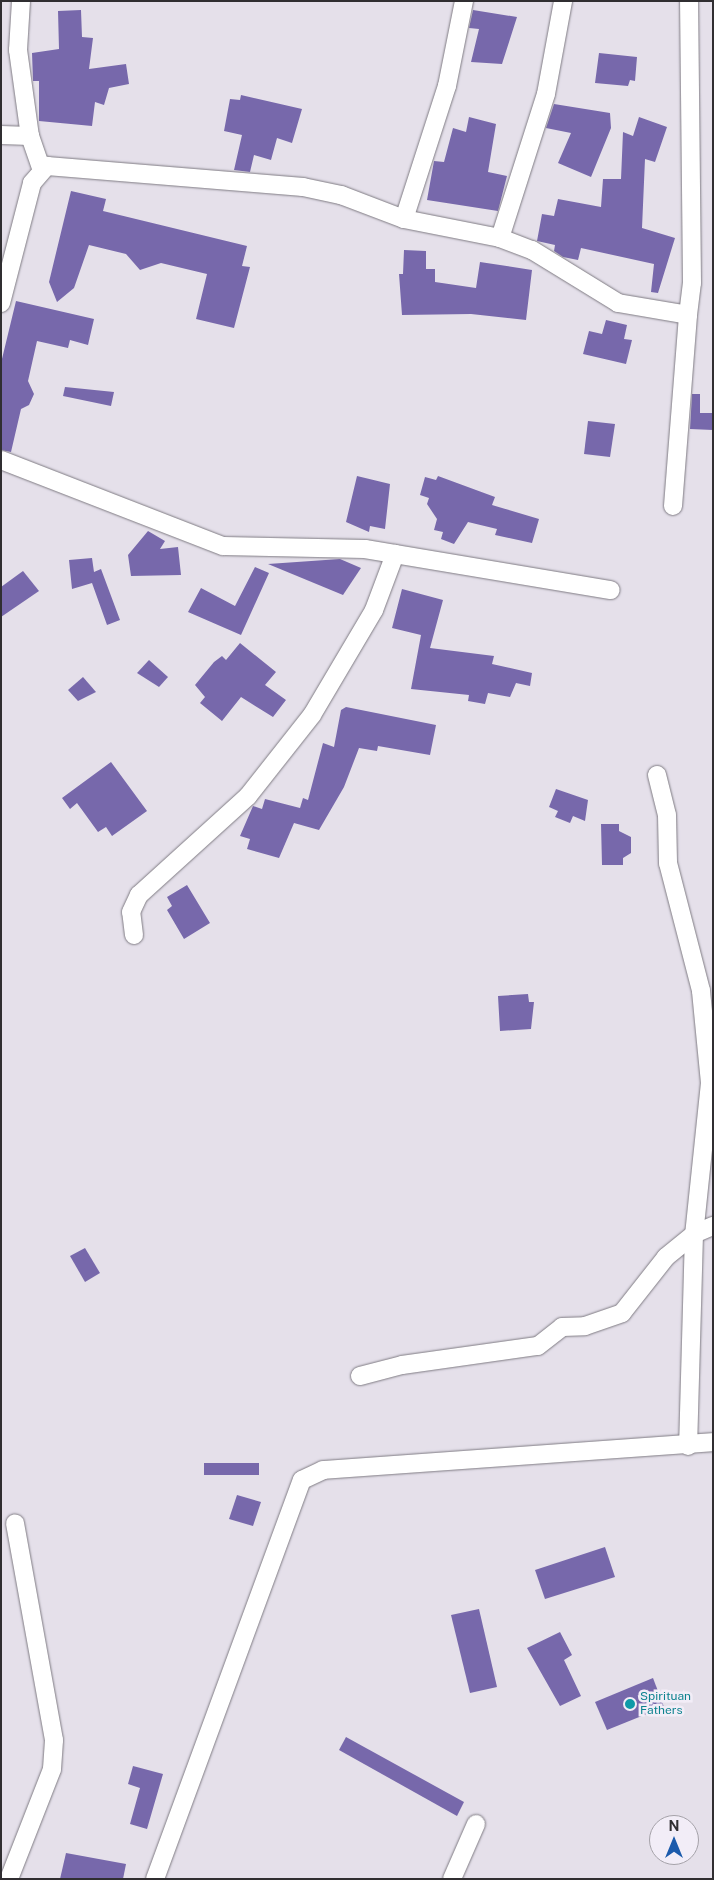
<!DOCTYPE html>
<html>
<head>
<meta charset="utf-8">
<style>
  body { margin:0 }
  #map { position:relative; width:714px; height:1880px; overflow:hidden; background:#e5e0ea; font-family:"Public Sans",sans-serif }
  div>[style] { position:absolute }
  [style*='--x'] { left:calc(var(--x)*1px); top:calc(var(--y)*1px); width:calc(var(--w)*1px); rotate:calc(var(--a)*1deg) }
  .building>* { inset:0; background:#7768ab }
  .roads { filter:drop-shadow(0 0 1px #7f7b83) drop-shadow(0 0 1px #7f7b83) }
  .minor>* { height:18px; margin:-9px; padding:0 9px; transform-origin:9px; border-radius:9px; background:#fff }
  .dots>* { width:14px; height:14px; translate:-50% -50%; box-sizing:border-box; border:2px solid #f2edf7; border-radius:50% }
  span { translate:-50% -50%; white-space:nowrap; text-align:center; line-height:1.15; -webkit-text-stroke:5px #f2edf7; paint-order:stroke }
  .culture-label { font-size:12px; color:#0d838f }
  .left { translate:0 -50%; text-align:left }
  .frame { position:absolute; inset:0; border:2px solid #302e31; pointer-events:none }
  .north { position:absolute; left:649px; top:1815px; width:50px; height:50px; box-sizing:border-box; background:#f2edf7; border:1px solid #a4a1a8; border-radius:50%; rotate:0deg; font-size:14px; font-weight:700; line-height:20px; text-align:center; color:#302e31 }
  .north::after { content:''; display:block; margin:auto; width:18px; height:22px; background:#1c5bac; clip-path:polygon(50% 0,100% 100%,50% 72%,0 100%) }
</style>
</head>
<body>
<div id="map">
  <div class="building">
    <i style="clip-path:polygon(81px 10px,82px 37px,93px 38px,89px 69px,126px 64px,129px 84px,109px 88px,104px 105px,95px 102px,92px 126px,39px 121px,39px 81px,33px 81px,32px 53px,59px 49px,58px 11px)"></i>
    <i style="clip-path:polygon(473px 10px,517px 17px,502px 64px,471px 62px,479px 29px,469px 28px)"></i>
    <i style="clip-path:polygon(599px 53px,637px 57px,635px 81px,630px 80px,628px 86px,595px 83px)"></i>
    <i style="clip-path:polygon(241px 95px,302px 109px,292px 143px,277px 138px,271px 160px,254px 155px,250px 172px,234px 170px,242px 135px,224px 131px,230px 99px,240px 100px)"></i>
    <i style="clip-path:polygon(554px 104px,610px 113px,611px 128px,591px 177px,558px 163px,571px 133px,546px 128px)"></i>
    <i style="clip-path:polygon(469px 117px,496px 124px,488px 172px,507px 176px,498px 211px,427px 200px,434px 161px,444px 162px,453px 128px,466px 132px)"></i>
    <i style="clip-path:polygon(639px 117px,667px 127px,655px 162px,645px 159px,642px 228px,675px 238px,658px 293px,651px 292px,654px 264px,581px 248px,578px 260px,563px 257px,554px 251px,555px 245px,537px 241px,542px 214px,554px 216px,558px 199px,601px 207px,603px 179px,621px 179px,623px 132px,633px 136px)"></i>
    <i style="clip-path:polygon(71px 191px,106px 199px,103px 211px,247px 246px,242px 266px,250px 267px,234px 328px,196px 319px,207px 274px,161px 263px,140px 270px,126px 254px,89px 245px,74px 288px,57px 302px,49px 282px)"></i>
    <i style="clip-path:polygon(404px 250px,426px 251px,426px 269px,435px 269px,435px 282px,476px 288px,480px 262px,532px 270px,526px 320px,471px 314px,402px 315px,399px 274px,403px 274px)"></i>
    <i style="clip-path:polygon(16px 301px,94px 319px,88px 345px,70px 340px,68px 348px,37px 341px,28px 381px,34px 394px,29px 405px,21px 409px,11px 452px,1px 450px,1px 363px)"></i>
    <i style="clip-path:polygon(606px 320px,627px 325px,624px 339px,632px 340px,626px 364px,583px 354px,589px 331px,602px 334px)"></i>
    <i style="clip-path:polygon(65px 387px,114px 392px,111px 406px,63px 396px)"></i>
    <i style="clip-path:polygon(692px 394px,700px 394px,700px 413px,713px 413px,713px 430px,690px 429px)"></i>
    <i style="clip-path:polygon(588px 421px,615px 424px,610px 457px,584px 454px)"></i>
    <i style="clip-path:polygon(357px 476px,390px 484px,385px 529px,370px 526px,369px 532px,346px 522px)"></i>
    <i style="clip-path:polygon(438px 476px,495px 497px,492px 505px,539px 519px,532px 543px,495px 535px,497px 529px,468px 522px,454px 544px,441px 539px,443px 532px,434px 530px,437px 519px,427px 504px,429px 498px,420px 495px,425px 477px,436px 480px)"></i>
    <i style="clip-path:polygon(148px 531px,165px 541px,160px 549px,178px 547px,181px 575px,131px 576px,128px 555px)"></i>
    <i style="clip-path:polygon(92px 558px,94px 572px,101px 569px,120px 620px,107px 625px,92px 583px,72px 589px,69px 560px)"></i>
    <i style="clip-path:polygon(340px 559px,361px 568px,343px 595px,268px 564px)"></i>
    <i style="clip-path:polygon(255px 567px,269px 573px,241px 635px,188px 612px,201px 588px,235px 606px)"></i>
    <i style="clip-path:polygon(23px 571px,39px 591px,1px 617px,1px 587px)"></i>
    <i style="clip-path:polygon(402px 589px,443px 600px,430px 648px,494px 656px,492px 664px,532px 673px,530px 686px,516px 683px,510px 697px,488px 693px,485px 704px,468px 701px,469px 695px,411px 689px,421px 635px,392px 628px)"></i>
    <i style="clip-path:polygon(240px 643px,276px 672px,265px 685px,286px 700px,273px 717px,241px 697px,222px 721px,200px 703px,205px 697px,195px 685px,214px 662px,222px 656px,226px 660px)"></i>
    <i style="clip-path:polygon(149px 660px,168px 677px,159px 687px,137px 673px)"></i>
    <i style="clip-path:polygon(83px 677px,96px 692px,78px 701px,68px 690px)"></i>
    <i style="clip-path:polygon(346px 707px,436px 725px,430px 755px,378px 746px,377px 751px,359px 748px,344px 787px,319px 830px,294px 823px,279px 858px,247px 849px,250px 839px,240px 836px,253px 806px,262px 809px,265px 799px,300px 808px,303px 798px,308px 800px,323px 743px,334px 747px,341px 710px)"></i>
    <i style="clip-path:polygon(111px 762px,147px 811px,112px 836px,106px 827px,98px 832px,77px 803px,70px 809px,62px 798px)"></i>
    <i style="clip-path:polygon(556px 789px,588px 800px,585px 821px,573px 816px,570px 823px,555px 817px,558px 811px,549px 807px)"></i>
    <i style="clip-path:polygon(601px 824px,619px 824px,619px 831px,631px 837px,631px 853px,623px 858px,623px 865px,602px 865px)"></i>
    <i style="clip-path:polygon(187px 885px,210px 923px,184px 939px,167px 910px,172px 906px,167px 897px)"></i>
    <i style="clip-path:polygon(528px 994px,529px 1002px,534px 1002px,531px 1029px,500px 1031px,498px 996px)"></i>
    <i style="clip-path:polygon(85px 1248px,100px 1273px,85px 1282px,70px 1256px)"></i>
    <i style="clip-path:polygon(204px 1463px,259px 1463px,259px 1475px,204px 1475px)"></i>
    <i style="clip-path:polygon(237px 1495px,261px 1502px,253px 1526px,229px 1519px)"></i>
    <i style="clip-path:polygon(605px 1547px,615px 1577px,545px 1599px,535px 1570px)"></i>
    <i style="clip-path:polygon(479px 1609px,497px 1687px,470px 1693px,451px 1615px)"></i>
    <i style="clip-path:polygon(560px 1632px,572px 1655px,564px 1660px,581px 1696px,560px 1706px,527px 1648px)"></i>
    <i style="clip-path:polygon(653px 1678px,664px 1707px,607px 1730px,595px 1702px)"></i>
    <i style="clip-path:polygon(346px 1737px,464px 1802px,457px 1816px,339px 1750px)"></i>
    <i style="clip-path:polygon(133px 1766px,163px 1774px,147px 1829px,130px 1824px,140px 1788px,128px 1784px)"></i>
    <i style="clip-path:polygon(66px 1853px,126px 1864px,123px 1879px,60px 1879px)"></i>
  </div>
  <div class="roads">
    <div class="minor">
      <i style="--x:21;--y:1;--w:49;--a:93.5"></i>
      <i style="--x:18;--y:50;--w:87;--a:82.1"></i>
      <i style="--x:30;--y:136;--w:34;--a:71"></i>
      <i style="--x:1;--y:135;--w:29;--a:2"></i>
      <i style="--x:404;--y:219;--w:140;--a:-72.1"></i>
      <i style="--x:447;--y:86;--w:87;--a:-78.7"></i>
      <i style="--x:500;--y:238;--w:151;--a:-72.3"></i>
      <i style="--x:546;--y:94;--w:95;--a:-79.6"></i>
      <i style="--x:1;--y:303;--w:124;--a:-75.5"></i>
      <i style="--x:32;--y:183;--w:23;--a:-49"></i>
      <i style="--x:47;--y:166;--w:257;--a:4.7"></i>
      <i style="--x:303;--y:187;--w:39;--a:12"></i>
      <i style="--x:341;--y:195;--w:67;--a:20.9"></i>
      <i style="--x:404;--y:219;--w:98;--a:11.2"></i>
      <i style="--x:500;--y:238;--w:34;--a:21"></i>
      <i style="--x:532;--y:250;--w:101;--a:31.6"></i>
      <i style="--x:618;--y:303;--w:71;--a:9.7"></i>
      <i style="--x:688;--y:315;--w:32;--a:-83"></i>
      <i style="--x:692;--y:283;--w:282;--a:-90.6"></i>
      <i style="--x:1;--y:460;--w:238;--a:21.2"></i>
      <i style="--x:223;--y:546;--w:142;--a:1.2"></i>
      <i style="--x:365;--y:549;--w:249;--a:9.5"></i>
      <i style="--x:673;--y:506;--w:192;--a:-85.5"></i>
      <i style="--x:657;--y:775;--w:41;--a:76"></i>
      <i style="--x:667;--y:815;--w:48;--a:88.8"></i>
      <i style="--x:668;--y:863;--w:132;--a:75.5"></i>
      <i style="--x:701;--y:991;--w:92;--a:84.4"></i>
      <i style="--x:710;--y:1083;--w:152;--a:96"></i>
      <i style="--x:694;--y:1234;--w:212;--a:91.6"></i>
      <i style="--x:134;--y:935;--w:23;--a:-97"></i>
      <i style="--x:131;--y:912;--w:19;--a:-65"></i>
      <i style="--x:139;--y:895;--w:147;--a:-42.2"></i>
      <i style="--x:248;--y:796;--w:103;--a:-51.7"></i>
      <i style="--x:312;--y:715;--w:122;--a:-59.4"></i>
      <i style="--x:374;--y:610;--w:60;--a:-69.4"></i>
      <i style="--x:360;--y:1376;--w:43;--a:-14.7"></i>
      <i style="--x:402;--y:1365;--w:137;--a:-8"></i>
      <i style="--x:538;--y:1346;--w:31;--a:-38"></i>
      <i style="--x:562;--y:1327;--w:23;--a:-2"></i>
      <i style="--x:585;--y:1326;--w:39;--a:-19"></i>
      <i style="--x:622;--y:1313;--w:71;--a:-51.8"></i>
      <i style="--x:666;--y:1257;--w:36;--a:-39"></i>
      <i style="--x:694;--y:1234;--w:21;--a:-23"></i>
      <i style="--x:9;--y:1879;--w:118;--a:-68.6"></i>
      <i style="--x:52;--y:1769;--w:29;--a:-86"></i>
      <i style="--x:54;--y:1740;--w:220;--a:-100.2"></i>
      <i style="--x:155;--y:1879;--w:425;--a:-69.8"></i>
      <i style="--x:302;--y:1480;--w:23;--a:-25"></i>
      <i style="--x:323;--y:1470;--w:391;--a:-4.1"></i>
      <i style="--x:452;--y:1879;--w:60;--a:-66.4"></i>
    </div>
  </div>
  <div class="dots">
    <i style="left:630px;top:1704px;background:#0f9aa8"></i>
  </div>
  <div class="culture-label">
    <span class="left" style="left:640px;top:1704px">Spirituan<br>Fathers</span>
  </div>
  <div class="frame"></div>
  <div class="north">N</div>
</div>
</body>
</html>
